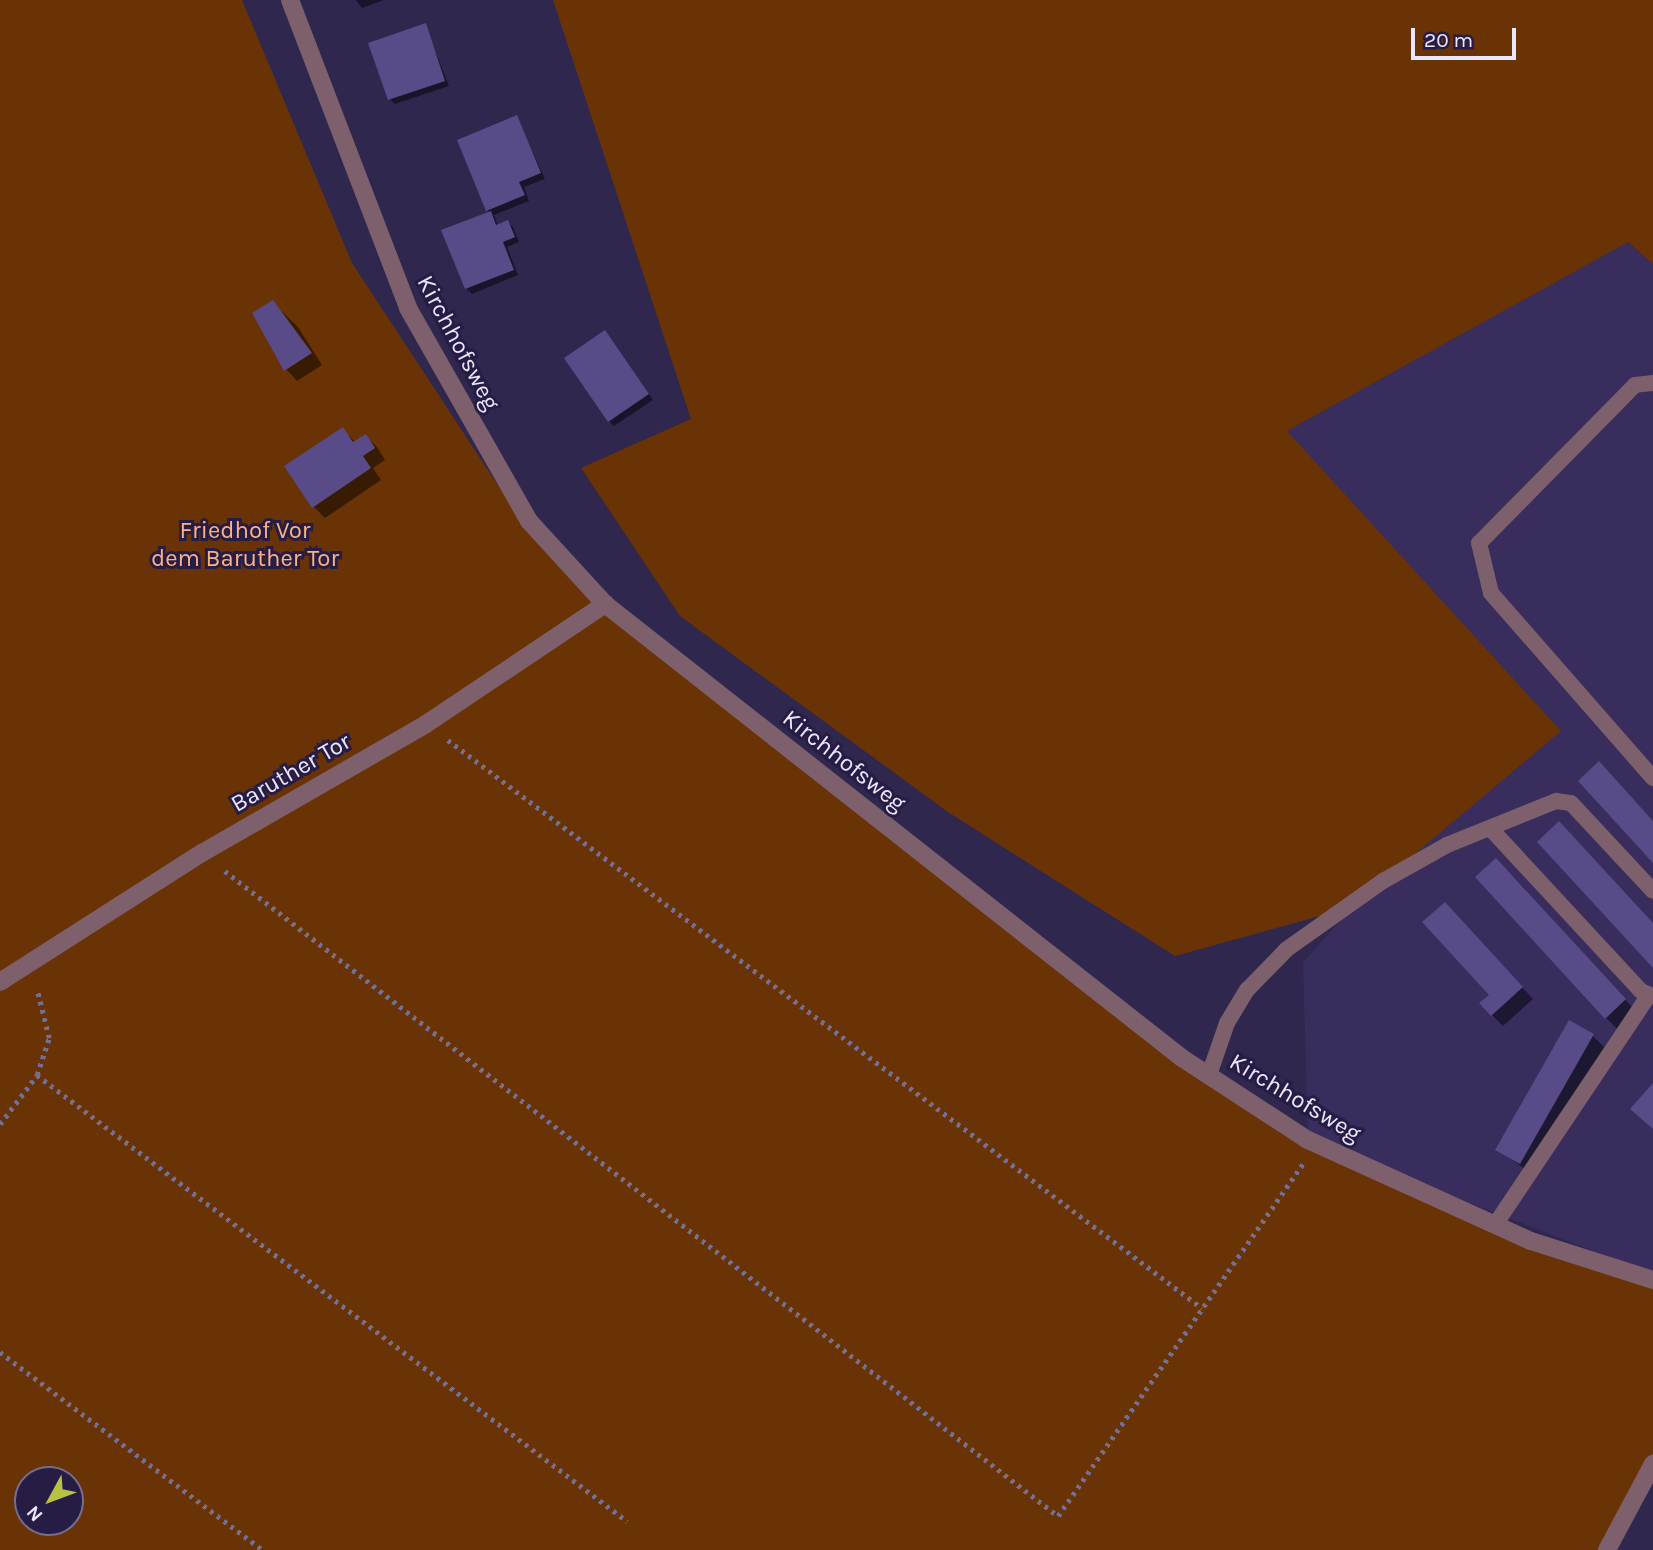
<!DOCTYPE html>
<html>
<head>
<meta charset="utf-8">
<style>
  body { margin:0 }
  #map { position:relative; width:1653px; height:1550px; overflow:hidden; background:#30274f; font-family:Karla,sans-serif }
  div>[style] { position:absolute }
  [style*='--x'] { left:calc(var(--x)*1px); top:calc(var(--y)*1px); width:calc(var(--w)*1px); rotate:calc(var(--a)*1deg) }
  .built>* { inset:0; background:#382d5c }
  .green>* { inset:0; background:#6a3306 }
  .shadow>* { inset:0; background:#0007 }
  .building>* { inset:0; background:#594b88 }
  .path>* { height:4.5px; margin-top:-2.25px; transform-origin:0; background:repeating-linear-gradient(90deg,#767090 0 3.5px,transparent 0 8.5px) }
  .lane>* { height:16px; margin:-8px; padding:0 8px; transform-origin:8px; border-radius:8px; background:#7e5f6c }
  .street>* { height:18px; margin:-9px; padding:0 9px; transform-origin:9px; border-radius:9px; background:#7e5f6c }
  span { translate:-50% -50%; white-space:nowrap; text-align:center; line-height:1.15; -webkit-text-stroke:6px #271d44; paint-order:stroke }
  .street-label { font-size:24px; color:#eae7fc }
  .park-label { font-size:24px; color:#fab285 }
  .north { position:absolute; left:14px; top:1466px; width:70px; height:70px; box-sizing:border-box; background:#271d44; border:2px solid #756e8e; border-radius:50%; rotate:229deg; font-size:19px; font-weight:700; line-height:28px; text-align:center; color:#eae7fc }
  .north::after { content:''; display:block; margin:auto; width:24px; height:32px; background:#b9c046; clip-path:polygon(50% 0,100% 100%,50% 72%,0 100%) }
  .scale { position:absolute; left:1411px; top:28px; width:105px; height:32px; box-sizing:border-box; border:4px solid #eae7fc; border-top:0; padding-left:9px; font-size:21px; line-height:24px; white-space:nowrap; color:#eae7fc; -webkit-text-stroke:5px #271d44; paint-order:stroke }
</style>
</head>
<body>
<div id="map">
  <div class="built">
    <i style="clip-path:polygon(1628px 242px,1653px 264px,1653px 1274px,1308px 1140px,1303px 963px,1352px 907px,1287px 431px)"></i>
  </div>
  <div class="green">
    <i style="clip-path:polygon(evenodd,0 0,242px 0,352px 263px,503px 493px,609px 615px,1182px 1058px,1308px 1140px,1412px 1188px,1653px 1280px,1653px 1464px,1607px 1550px,0 1550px,0 0,28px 1480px,70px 1480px,70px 1522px,28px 1522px,28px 1480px)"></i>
    <i style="clip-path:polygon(553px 0,1653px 0,1653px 264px,1628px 242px,1287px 431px,1561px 731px,1352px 907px,1175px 956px,948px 812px,680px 616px,581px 468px,691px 419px)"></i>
  </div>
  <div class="shadow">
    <i style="clip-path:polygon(356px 0,384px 0,362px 8px)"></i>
    <i style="clip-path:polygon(425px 25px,449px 86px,395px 104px,390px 99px)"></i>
    <i style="clip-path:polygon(516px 117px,545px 179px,524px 187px,529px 201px,494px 215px,498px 226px,508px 222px,513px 227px,519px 242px,507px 247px,518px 275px,472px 294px,466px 288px,489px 213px,459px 141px)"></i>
    <i style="clip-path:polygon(272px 302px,298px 327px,322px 365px,297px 381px,286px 369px)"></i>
    <i style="clip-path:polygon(605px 332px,653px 400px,614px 426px,609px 421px)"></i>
    <i style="clip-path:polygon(343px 429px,355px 442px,365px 436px,377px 447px,385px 460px,373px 468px,381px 480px,325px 518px,313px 506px)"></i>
    <i style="clip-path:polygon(1514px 877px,1642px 1018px,1624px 1035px,1606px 1018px)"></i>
    <i style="clip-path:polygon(1456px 916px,1533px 999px,1503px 1026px,1492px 1015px,1491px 995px)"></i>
    <i style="clip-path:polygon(1593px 1036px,1604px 1047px,1532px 1174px,1497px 1149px)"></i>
  </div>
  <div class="building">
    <i style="clip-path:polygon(426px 23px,445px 81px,388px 100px,368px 43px)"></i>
    <i style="clip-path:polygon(517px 115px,541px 173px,519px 182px,525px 195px,486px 211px,457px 140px)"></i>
    <i style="clip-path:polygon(491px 211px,496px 225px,508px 220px,515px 237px,503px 242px,514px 270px,465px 289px,441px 230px)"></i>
    <i style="clip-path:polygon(273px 300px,312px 353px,284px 371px,252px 313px)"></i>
    <i style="clip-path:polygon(605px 330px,649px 394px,608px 422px,564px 358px)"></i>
    <i style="clip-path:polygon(343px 427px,353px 442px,366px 434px,375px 448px,363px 456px,371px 468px,312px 508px,284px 466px)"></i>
    <i style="clip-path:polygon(1599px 761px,1653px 821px,1653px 863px,1578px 781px)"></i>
    <i style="clip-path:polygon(1559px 821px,1653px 923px,1653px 968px,1537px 842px)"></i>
    <i style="clip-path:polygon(1496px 858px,1626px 999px,1605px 1019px,1475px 877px)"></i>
    <i style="clip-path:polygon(1445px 902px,1523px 987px,1491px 1016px,1479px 1003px,1489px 995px,1422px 922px)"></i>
    <i style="clip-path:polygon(1569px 1020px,1594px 1034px,1520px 1164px,1495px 1150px)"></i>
    <i style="clip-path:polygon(1653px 1083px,1653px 1129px,1630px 1109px)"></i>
  </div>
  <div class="path">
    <i style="--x:448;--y:740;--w:944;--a:36.99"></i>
    <i style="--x:225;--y:871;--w:1054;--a:37.75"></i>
    <i style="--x:1058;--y:1516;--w:429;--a:-55.2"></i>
    <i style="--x:37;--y:1075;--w:740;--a:37.09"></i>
    <i style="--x:0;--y:1124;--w:61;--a:-52.9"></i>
    <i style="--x:37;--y:1075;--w:39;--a:-72"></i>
    <i style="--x:49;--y:1038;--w:49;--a:-104"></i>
    <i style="--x:0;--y:1352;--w:329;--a:37"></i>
  </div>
  <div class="lane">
    <i style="--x:1653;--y:383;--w:18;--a:174"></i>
    <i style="--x:1635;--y:385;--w:222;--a:134.6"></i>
    <i style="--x:1479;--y:543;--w:51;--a:76.5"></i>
    <i style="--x:1491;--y:593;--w:246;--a:48.8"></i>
    <i style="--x:1490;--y:828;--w:222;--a:47.2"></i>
    <i style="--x:1641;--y:991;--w:13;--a:23"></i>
    <i style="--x:1209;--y:1075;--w:55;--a:-70.9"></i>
    <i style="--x:1227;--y:1023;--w:39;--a:-59"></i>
    <i style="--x:1247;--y:990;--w:57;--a:-45.7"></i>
    <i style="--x:1287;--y:949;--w:118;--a:-35.3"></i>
    <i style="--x:1383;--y:881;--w:73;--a:-29.4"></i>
    <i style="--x:1447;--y:845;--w:118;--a:-22"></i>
    <i style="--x:1556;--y:801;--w:15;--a:8"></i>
    <i style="--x:1571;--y:803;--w:120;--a:47"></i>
    <i style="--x:1495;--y:1225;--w:277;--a:-56.2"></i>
  </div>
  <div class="street">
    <i style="--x:290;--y:0;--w:330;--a:69"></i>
    <i style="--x:408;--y:308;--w:245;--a:60.4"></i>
    <i style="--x:529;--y:521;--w:113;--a:47.5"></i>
    <i style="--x:605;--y:604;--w:734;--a:38.2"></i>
    <i style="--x:1182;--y:1058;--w:150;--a:33.1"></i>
    <i style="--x:1308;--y:1140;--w:245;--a:24.4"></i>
    <i style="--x:1531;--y:1241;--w:128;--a:17.7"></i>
    <i style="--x:0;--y:982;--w:240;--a:-32.6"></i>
    <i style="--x:202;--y:853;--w:258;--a:-29.9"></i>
    <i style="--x:426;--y:724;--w:216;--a:-33.8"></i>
    <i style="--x:1607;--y:1550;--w:98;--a:-61.9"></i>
  </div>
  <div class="street-label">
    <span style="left:458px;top:343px;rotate:62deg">Kirchhofsweg</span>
    <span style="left:844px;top:761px;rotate:38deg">Kirchhofsweg</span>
    <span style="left:291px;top:773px;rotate:-30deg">Baruther Tor</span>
    <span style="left:1295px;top:1098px;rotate:31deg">Kirchhofsweg</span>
  </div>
  <div class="park-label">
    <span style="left:245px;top:545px">Friedhof Vor<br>dem Baruther Tor</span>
  </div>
  <div class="north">N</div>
  <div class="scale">20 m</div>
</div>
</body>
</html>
